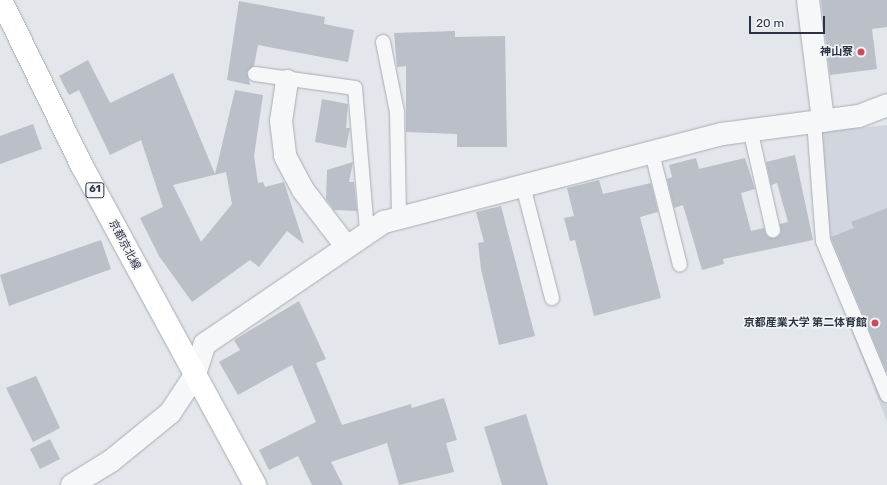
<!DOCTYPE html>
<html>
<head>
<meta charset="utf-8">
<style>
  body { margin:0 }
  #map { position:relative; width:887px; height:485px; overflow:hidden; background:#e3e6eb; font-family:Rubik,"Noto Sans JP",sans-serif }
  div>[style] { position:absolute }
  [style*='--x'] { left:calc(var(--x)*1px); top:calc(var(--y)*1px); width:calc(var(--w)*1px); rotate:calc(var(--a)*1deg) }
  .built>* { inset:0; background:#d1d5dd }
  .building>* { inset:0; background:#babfc8 }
  .roads { filter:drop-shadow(0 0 1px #a8adb5) drop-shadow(0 0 1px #a8adb5) }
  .service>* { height:14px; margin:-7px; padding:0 7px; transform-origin:7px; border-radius:7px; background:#f6f7f9 }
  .minor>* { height:22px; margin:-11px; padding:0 11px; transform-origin:11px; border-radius:11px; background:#f6f7f9 }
  .tertiary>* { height:22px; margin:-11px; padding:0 11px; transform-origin:11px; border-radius:11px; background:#f6f7f9 }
  .primary>* { height:22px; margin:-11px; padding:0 11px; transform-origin:11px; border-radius:11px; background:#fff }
  .dots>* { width:11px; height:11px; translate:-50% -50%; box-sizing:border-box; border:2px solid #f3f5f8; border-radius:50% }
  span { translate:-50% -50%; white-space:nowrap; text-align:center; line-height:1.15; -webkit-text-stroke:3px #f3f5f8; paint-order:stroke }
  .shield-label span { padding:1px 3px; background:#f3f5f8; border:1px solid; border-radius:3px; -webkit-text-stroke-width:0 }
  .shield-label { font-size:10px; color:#2b3343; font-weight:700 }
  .poi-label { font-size:11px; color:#2b3343; font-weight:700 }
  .right { translate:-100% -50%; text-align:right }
  .street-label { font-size:11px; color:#2b3343 }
  .scale { position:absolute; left:749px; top:16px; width:76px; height:18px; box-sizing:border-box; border:2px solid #2b3343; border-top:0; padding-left:5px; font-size:12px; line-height:14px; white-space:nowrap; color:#2b3343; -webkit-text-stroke:3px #f3f5f8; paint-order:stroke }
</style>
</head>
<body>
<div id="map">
  <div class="built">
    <i style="clip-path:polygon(887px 125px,887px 422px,819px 247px,808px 133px)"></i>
  </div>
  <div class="building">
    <i style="clip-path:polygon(821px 0,887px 0,887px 27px,872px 29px,877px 69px,830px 75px)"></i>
    <i style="clip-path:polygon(239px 1px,325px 17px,324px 24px,354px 30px,348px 62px,258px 45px,254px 66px,247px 72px,250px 85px,227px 80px)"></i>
    <i style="clip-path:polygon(455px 31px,455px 37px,505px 36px,507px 147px,457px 147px,457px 134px,406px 132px,406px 66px,397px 67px,394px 33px)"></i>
    <i style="clip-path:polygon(evenodd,88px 60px,110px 103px,173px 73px,215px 174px,235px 90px,263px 95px,254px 156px,258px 183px,263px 182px,265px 187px,284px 182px,304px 244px,287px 231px,259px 267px,250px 260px,192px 302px,159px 256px,140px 218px,163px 207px,141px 140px,110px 155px,79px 90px,69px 95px,59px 76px,88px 60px,226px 172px,232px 204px,201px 242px,173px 185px,226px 172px)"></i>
    <i style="clip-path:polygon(322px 99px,348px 104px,346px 128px,350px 128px,346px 148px,315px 142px)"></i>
    <i style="clip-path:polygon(33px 124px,42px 149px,0 164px,0 136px)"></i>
    <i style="clip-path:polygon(795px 155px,813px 240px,723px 259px,724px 264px,702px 270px,683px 205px,674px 208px,667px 179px,672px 177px,669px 165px,696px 158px,699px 169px,745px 158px,755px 189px,741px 193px,751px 231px,764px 228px,767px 236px,774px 238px,781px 233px,780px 224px,788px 222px,777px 183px,771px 185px,766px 162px)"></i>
    <i style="clip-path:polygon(353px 162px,349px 182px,354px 182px,357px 211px,334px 210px,326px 199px,327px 170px)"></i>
    <i style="clip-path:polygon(599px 180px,603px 194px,651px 183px,658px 212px,640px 217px,661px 298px,594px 316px,575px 240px,570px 241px,564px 218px,574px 216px,567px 188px)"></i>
    <i style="clip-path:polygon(501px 206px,535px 336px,499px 345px,481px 269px,478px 243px,484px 242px,476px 212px)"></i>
    <i style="clip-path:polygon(887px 208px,887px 373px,831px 237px,854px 228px,851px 222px)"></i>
    <i style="clip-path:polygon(101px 240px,111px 269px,9px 306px,0 275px)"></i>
    <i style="clip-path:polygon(299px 301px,326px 359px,316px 363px,342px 425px,411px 404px,412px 408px,444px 398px,457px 440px,446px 443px,454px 472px,399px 485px,387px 443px,331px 462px,343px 485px,312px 485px,298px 456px,269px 470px,259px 450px,316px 422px,292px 365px,238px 395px,219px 362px,240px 350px,234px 340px)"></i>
    <i style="clip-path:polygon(36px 376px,60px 428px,33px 442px,6px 388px)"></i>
    <i style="clip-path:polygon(526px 414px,548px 485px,502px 485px,484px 427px)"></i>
    <i style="clip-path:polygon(50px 439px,60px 459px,40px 469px,30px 449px)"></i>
  </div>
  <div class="roads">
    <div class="service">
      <i style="--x:383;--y:42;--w:71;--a:78.7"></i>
      <i style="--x:397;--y:112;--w:106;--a:88.9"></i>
      <i style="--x:255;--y:74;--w:101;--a:8"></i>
      <i style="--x:355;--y:88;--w:144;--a:85.2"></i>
      <i style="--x:814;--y:121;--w:120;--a:85.7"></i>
      <i style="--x:823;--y:241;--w:167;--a:67.4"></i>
      <i style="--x:750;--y:129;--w:104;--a:77.2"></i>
      <i style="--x:652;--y:153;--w:115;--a:76"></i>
      <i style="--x:523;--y:186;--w:116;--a:75.5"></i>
    </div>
    <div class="minor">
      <i style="--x:808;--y:0;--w:122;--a:82.9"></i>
      <i style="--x:287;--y:81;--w:40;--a:98.5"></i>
      <i style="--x:281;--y:121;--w:35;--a:83"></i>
      <i style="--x:285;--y:156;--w:38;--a:62"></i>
      <i style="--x:303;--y:190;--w:71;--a:52.5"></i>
    </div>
    <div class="tertiary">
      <i style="--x:72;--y:485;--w:46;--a:-31.6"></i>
      <i style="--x:111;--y:461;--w:76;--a:-39.1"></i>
      <i style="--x:170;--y:413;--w:43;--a:-56.3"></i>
      <i style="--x:194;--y:377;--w:35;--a:-72"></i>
      <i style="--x:205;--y:344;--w:217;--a:-34.3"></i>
      <i style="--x:384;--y:222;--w:349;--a:-14.6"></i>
      <i style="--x:722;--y:134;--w:138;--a:-7.5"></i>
      <i style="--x:859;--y:116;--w:30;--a:-21"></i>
    </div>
    <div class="primary">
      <i style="--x:1;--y:0;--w:185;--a:64"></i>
      <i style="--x:82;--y:166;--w:363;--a:61.5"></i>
    </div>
  </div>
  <div class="dots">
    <i style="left:861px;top:52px;background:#cd4b58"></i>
    <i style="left:875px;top:323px;background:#cd4b58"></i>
  </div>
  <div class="shield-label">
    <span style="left:95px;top:190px">61</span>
  </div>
  <div class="poi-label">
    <span class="right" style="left:853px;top:52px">神山寮</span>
    <span class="right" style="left:867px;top:323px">京都産業大学 第二体育館</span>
  </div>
  <div class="street-label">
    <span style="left:124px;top:245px;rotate:62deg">京都京北線</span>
  </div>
  <div class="scale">20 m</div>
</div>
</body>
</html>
